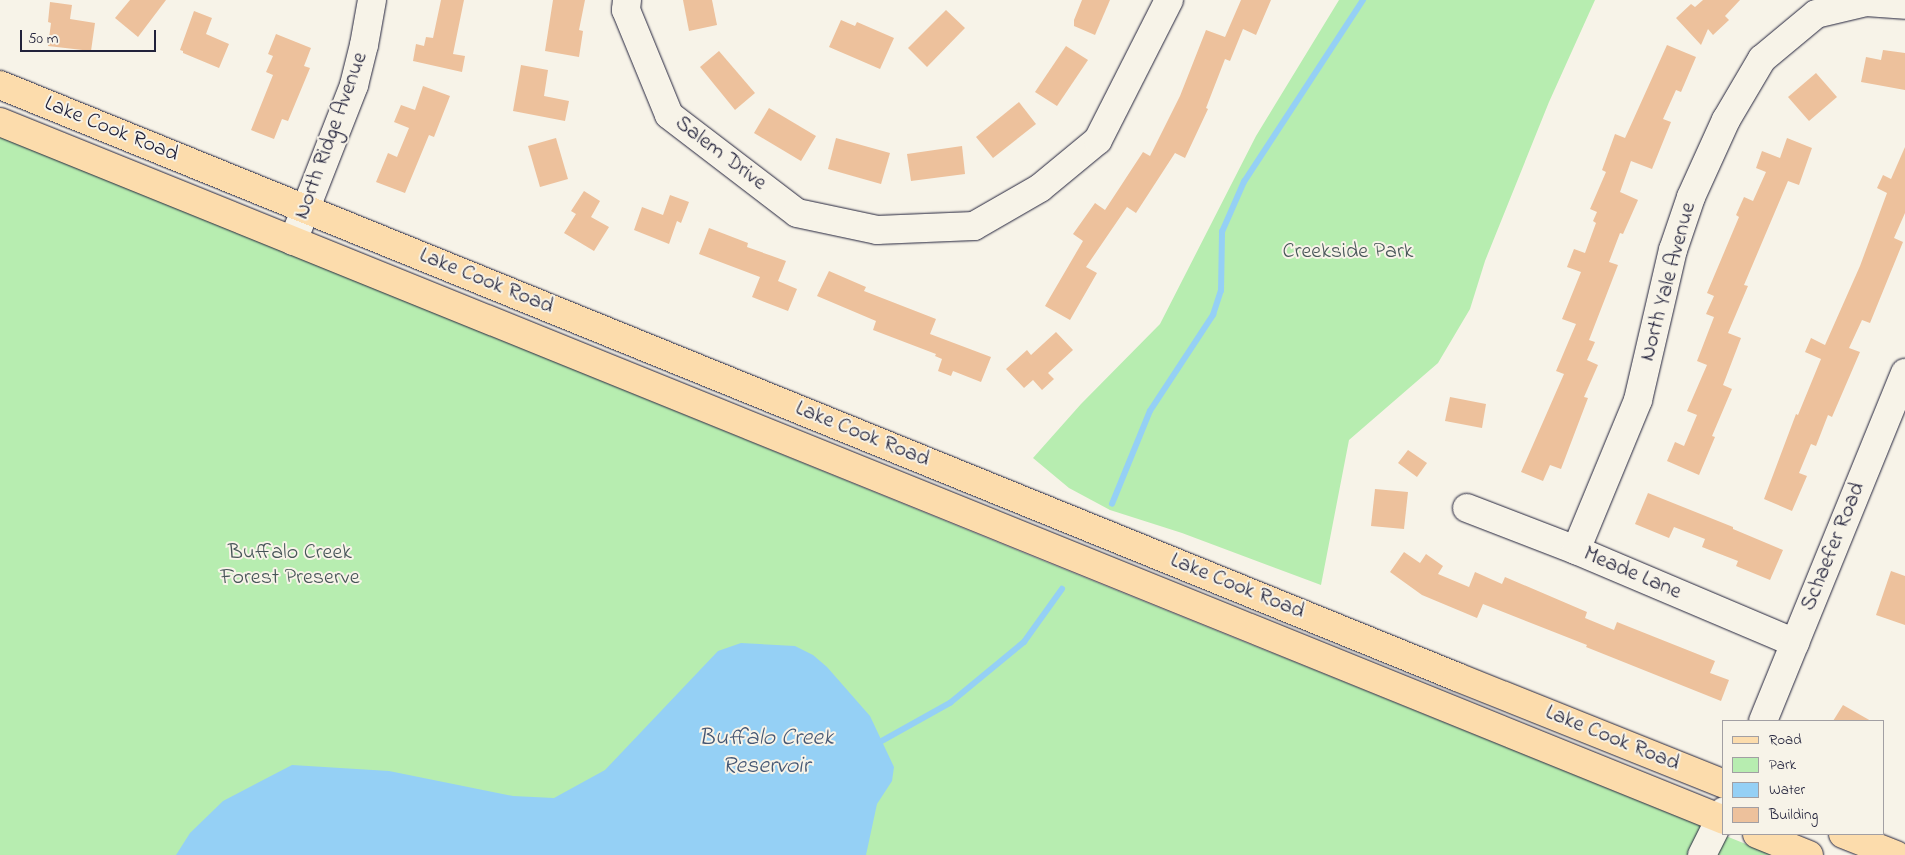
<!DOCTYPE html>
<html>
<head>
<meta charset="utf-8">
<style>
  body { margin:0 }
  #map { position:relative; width:1905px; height:855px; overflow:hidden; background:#f7f3e8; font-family:"Indie Flower",sans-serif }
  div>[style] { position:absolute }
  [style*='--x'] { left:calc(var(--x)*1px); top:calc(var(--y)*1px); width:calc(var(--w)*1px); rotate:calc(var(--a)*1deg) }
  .green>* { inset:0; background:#b7edb0 }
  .water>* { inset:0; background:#95d0f5 }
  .stream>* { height:5.5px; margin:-2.75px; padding:0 2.75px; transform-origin:2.75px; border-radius:2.75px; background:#95d0f5 }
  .building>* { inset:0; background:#edc19c }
  .roads { filter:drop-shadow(0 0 1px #22223b) drop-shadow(0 0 1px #22223b) }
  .minor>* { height:28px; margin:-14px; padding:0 14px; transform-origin:14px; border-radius:14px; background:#f7f3e8 }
  .major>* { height:28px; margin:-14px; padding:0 14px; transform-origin:14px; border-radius:14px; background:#fcdcac }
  span { translate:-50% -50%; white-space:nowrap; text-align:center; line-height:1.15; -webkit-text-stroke:4px #f7f3e8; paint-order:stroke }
  .street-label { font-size:22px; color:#22223b }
  .park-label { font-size:22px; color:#475558 }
  .water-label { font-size:24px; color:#445673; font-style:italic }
  .legend { position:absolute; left:1722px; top:720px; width:162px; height:115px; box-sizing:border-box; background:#f7f3e8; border:1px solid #a29fa3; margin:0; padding:6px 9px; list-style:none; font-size:15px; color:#22223b }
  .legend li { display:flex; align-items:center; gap:10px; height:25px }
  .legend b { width:25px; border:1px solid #a29fa3 }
  .scale { position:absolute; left:20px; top:30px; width:136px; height:22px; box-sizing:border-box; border:2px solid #22223b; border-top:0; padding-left:6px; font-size:15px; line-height:18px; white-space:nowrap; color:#22223b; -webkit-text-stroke:4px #f7f3e8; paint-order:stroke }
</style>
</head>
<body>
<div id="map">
  <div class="green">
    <i style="clip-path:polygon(1339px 0,1595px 0,1549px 102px,1485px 261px,1470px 309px,1438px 363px,1349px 440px,1321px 585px,1182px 533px,1110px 510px,1069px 488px,1033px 458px,1081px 404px,1160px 324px,1256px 136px)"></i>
    <i style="clip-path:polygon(0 136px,1007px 546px,1773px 855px,0 855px)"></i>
  </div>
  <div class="water">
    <i style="clip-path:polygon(741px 643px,795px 646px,813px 655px,827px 667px,870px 716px,894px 767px,892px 781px,877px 804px,866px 855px,176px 855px,190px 833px,223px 801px,292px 765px,389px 771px,513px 796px,554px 798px,605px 770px,718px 651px)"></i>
  </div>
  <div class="stream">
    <i style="--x:1112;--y:504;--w:100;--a:-67.8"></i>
    <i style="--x:1150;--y:411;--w:115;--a:-56.7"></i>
    <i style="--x:1213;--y:315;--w:25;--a:-72"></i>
    <i style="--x:1221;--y:291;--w:59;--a:-89"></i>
    <i style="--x:1222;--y:232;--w:55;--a:-66.3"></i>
    <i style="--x:1244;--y:182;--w:217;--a:-56.8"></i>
    <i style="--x:882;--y:741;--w:78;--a:-29.2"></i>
    <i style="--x:950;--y:703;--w:96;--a:-39.5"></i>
    <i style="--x:1024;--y:642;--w:65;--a:-54.4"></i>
  </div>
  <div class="building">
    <i style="clip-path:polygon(130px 0,166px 0,138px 37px,115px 18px)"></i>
    <i style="clip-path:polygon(441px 0,464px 0,453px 54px,465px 56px,462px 72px,413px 61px,416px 44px,424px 46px,426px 37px,433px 38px)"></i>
    <i style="clip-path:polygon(553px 0,585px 0,579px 30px,583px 31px,579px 57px,545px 51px)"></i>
    <i style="clip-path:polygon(683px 0,712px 0,717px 25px,689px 31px)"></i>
    <i style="clip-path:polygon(1082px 0,1110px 0,1095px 35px,1074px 26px,1074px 20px)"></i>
    <i style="clip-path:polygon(1241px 0,1271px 0,1256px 35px,1243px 29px,1230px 61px,1225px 59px,1206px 108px,1208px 109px,1185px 158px,1175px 153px,1136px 213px,1127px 207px,1086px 267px,1097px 273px,1070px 320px,1045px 306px,1083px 241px,1073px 234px,1095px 203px,1105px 210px,1143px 152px,1150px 156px,1180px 96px,1206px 30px,1225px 37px)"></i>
    <i style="clip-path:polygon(1703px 0,1740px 0,1725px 16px,1729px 20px,1713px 35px,1708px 29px,1701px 45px,1676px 18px,1691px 4px,1695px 7px)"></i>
    <i style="clip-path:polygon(50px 2px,72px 5px,70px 19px,95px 23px,91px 51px,48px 46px,51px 23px,48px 22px)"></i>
    <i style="clip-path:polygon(946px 10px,965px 28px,927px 67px,908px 48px)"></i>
    <i style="clip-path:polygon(194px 11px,212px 18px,206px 34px,229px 44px,219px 68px,183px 53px,183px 51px,180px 50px)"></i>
    <i style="clip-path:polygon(841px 20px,855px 26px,857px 22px,894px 38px,880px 69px,829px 47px)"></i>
    <i style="clip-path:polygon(276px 34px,311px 48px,304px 66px,310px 68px,288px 121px,282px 119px,274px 139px,251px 130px,273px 75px,266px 72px,273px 56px,268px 54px)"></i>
    <i style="clip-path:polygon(1667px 45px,1696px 57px,1681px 92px,1676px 90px,1663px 119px,1671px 122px,1652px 169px,1631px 161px,1620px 192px,1638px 200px,1623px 234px,1620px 233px,1609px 262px,1618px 265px,1589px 340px,1595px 342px,1587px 360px,1598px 365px,1584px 397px,1588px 398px,1561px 469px,1550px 465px,1543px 481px,1521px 472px,1564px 374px,1556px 371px,1576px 324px,1562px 319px,1581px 272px,1567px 267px,1574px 249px,1585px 253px,1596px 223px,1593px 221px,1597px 212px,1590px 209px,1606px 172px,1602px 170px,1615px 134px,1625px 138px)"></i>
    <i style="clip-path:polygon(1066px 46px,1088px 60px,1057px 106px,1035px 92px)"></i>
    <i style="clip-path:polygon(1883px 50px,1905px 53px,1905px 90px,1861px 82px,1866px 57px,1881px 60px)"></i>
    <i style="clip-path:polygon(719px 51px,755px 93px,735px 110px,700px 67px)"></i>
    <i style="clip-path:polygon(521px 65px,548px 70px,544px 96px,569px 101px,565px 121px,513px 111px)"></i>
    <i style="clip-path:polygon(1816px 73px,1837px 97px,1809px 121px,1788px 97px)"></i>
    <i style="clip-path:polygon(423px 86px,450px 96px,434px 137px,429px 135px,405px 193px,376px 182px,388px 153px,397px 157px,409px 128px,394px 122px,401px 105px,415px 110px)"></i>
    <i style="clip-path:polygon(1019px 102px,1036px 124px,993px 158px,976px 137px)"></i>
    <i style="clip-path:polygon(769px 108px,816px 136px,801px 161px,754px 133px)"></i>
    <i style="clip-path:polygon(556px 138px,568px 179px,540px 187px,528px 146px)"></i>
    <i style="clip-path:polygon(836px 138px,890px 153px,881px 184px,828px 169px)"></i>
    <i style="clip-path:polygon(1787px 138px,1812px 148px,1799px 185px,1788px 181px,1744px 285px,1748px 286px,1728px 333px,1741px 338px,1723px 385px,1732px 389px,1712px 436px,1715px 437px,1699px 475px,1667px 461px,1675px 442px,1684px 446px,1697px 415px,1687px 411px,1707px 365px,1697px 361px,1714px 317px,1706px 314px,1714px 296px,1707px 293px,1739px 217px,1736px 215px,1744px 197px,1753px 201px,1766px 172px,1756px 168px,1762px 151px,1780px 158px)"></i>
    <i style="clip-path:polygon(962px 146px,965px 174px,911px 181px,907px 154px)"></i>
    <i style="clip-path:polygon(1905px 147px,1905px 213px,1894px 238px,1903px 242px,1870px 323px,1862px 320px,1849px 348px,1860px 352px,1832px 417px,1828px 415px,1816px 446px,1811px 444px,1799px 473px,1807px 476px,1792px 511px,1764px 499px,1796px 414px,1798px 415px,1821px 359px,1805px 352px,1811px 338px,1825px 345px,1860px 266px,1887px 193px,1877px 188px,1883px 175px,1891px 179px)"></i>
    <i style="clip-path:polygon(584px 191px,600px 201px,591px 217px,609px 227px,594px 251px,564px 233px,576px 214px,571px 211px)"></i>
    <i style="clip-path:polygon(670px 195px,689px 202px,681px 223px,677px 221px,669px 244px,634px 230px,642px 207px,663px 215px)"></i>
    <i style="clip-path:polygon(709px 228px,748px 243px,747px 247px,786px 261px,778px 281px,797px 289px,788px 311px,752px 297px,760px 277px,699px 254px)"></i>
    <i style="clip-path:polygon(829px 271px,866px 287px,864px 291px,936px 319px,930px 334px,991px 357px,981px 382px,953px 371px,951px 376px,938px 371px,942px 359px,935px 356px,936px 354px,873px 330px,876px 321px,817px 296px)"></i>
    <i style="clip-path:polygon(1056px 332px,1073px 350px,1048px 373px,1054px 379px,1042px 390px,1033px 380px,1024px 388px,1006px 369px,1027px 350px,1031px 355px)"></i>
    <i style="clip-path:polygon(1450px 397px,1486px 404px,1482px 428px,1445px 421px)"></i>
    <i style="clip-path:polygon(1408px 450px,1427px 463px,1417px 477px,1398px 463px)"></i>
    <i style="clip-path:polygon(1375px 489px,1408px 492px,1404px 529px,1371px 526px)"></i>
    <i style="clip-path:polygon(1648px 493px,1733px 527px,1733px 529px,1783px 550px,1770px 580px,1736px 566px,1738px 561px,1702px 547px,1705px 539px,1674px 527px,1669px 538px,1635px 524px)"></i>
    <i style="clip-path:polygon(1404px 552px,1420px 563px,1426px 554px,1443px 566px,1438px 574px,1469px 587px,1475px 572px,1502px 584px,1505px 577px,1587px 612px,1585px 618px,1614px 630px,1617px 622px,1715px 661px,1710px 673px,1729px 680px,1721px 701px,1586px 647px,1587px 645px,1483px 604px,1477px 618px,1422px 595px,1390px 572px)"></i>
    <i style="clip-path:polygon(1891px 571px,1905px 576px,1905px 625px,1876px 615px)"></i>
    <i style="clip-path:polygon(1843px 705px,1871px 721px,1833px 721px)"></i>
  </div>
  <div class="roads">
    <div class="minor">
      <i style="--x:627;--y:0;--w:10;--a:96"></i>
      <i style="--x:626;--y:10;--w:113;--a:67.7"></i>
      <i style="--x:669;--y:115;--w:161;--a:37.4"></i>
      <i style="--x:797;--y:213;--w:82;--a:12"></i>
      <i style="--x:877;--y:230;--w:97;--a:-2.4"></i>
      <i style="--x:974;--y:226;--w:76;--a:-29.9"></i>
      <i style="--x:1040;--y:188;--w:75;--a:-39.6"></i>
      <i style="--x:1098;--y:140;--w:157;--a:-63.1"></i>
      <i style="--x:293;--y:241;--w:168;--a:-68.6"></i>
      <i style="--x:354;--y:85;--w:41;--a:-76"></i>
      <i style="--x:364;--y:45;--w:46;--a:-79.9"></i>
      <i style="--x:1467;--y:508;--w:117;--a:21.1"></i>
      <i style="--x:1576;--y:550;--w:238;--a:23"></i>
      <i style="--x:1576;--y:550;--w:162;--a:-67.5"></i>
      <i style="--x:1638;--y:400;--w:154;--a:-76.9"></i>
      <i style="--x:1673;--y:250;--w:56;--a:-71.2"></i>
      <i style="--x:1691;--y:197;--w:85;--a:-65.6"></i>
      <i style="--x:1726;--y:120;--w:71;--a:-59.5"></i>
      <i style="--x:1762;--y:59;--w:70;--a:-39.8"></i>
      <i style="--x:1816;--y:14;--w:51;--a:-13.5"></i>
      <i style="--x:1866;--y:2;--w:39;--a:4"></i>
      <i style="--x:1763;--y:721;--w:376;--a:-67.8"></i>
      <i style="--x:1702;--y:855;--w:49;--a:-63.4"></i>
    </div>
    <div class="major">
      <i style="--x:0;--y:85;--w:1573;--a:22.11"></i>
      <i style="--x:1457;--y:677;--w:288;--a:21.8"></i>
      <i style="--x:0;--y:122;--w:1860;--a:22.04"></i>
      <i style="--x:1757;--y:834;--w:56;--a:22"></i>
      <i style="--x:1843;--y:834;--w:57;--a:21.6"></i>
    </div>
  </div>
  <div class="street-label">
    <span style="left:111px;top:130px;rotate:22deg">Lake Cook Road</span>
    <span style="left:332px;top:136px;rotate:-70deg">North Ridge Avenue</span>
    <span style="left:720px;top:154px;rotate:37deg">Salem Drive</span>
    <span style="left:486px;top:282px;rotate:22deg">Lake Cook Road</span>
    <span style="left:1669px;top:282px;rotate:-75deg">North Yale Avenue</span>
    <span style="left:862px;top:435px;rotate:22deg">Lake Cook Road</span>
    <span style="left:1834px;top:547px;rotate:-68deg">Schaefer Road</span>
    <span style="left:1632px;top:574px;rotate:23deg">Meade Lane</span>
    <span style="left:1237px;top:587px;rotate:22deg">Lake Cook Road</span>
    <span style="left:1612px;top:739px;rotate:22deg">Lake Cook Road</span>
  </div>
  <div class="park-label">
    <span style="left:1348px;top:253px">Creekside Park</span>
    <span style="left:290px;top:566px">Buffalo Creek<br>Forest Preserve</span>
  </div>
  <div class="water-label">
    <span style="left:766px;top:753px">Buffalo Creek<br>Reservoir</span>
  </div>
  <ul class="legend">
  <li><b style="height:6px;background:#fcdcac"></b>Road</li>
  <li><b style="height:14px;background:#b7edb0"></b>Park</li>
  <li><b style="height:14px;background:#95d0f5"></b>Water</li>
  <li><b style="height:14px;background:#edc19c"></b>Building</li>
  </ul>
  <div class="scale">50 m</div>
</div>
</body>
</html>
